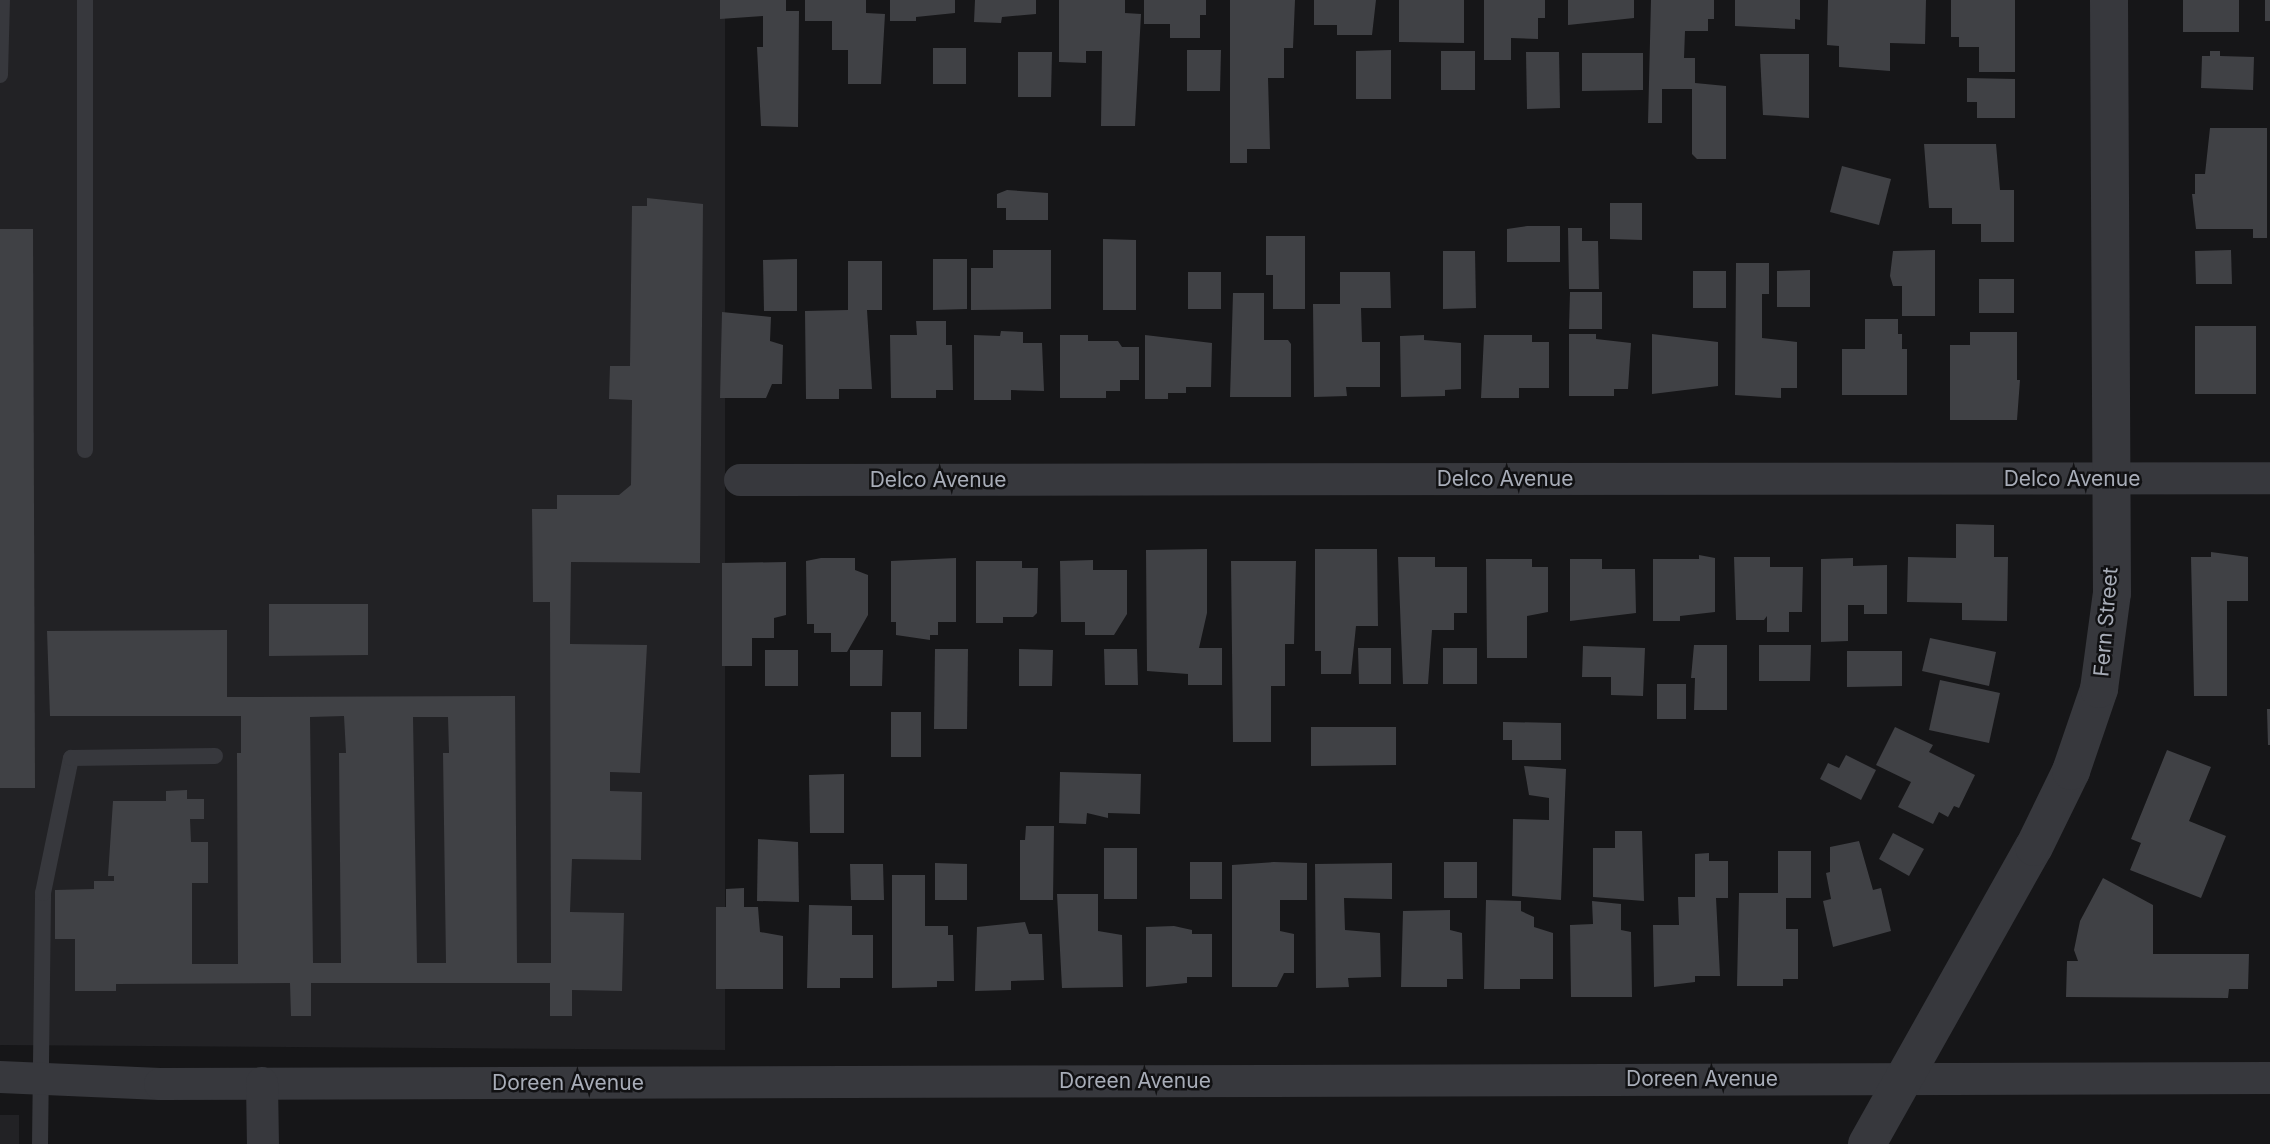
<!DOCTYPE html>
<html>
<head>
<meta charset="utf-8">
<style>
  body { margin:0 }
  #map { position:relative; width:2270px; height:1144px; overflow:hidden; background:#161618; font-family:Inter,sans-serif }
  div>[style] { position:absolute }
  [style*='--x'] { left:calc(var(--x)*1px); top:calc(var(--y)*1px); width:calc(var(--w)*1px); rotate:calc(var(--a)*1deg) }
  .built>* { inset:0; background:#222225 }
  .building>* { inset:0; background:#404145 }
  .service>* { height:16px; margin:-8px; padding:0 8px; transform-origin:8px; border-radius:8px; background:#37383d }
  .minor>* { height:32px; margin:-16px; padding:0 16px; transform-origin:16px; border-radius:16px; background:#37383d }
  .tertiary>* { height:38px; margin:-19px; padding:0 19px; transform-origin:19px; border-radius:19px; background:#37383d }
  span { translate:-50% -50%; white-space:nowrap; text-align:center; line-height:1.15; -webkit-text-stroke:5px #111113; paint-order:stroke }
  .street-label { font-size:21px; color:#a8adb8 }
</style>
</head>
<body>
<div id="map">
  <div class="built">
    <i style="clip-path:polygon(0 0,725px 0,725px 1050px,0 1045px)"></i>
    <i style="clip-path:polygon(0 1115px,19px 1115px,19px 1144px,0 1144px)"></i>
  </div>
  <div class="building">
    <i style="clip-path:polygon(720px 0,786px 0,786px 11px,799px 11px,798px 127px,761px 126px,757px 47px,763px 47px,763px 16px,720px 19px)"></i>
    <i style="clip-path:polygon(805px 0,866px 0,866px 13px,885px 14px,881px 84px,848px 84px,848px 50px,832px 50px,832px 21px,805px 21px)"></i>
    <i style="clip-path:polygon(890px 0,955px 0,955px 13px,916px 17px,916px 21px,890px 21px)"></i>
    <i style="clip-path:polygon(975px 0,1036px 0,1036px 14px,1002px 17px,1001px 23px,974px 22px)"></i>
    <i style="clip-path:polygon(1059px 0,1125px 0,1125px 13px,1141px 14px,1135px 126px,1101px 126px,1102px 51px,1086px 51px,1086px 63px,1059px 62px)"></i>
    <i style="clip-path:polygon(1144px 0,1206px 0,1206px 15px,1200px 15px,1200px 38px,1170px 38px,1170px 24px,1144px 24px)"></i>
    <i style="clip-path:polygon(1230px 0,1295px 0,1293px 48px,1284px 48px,1284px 78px,1268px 78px,1270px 149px,1247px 149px,1247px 163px,1230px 163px)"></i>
    <i style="clip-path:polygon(1314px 0,1376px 0,1372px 35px,1337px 35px,1337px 25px,1314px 25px)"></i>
    <i style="clip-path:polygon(1399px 0,1464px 0,1464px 43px,1399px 42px)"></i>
    <i style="clip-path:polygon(1484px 0,1545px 0,1545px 18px,1538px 18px,1538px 39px,1511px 38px,1511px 60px,1484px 60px)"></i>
    <i style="clip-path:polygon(1568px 0,1634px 0,1634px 18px,1568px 25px)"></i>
    <i style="clip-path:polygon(1651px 0,1714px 0,1714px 19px,1708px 19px,1708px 31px,1685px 31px,1684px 58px,1695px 58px,1695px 83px,1726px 86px,1726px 159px,1697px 159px,1692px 154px,1692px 89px,1662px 89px,1662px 123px,1648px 123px)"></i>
    <i style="clip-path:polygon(1735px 0,1800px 0,1800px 20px,1795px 19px,1795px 29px,1735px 26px)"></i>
    <i style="clip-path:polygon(1828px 0,1926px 0,1925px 44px,1890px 43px,1890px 71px,1839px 67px,1839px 46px,1827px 45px)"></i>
    <i style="clip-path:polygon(1951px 0,2015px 0,2015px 72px,1979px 72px,1979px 47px,1959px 47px,1959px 37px,1951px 37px)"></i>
    <i style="clip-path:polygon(2183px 0,2239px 0,2239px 32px,2183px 32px)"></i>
    <i style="clip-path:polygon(2265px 0,2270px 0,2270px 21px,2265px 21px)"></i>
    <i style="clip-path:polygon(933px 48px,966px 48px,966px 84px,933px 84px)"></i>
    <i style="clip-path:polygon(1187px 50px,1221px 50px,1220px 91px,1187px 91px)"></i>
    <i style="clip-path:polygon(1391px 50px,1391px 99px,1356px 99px,1356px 51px)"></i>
    <i style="clip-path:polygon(1441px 51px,1475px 51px,1475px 90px,1441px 90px)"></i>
    <i style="clip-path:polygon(2210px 51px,2220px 51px,2220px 56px,2254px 57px,2253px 90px,2201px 88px,2202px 56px,2210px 56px)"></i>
    <i style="clip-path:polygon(1018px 52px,1052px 52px,1051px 97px,1018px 97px)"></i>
    <i style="clip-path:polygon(1526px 52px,1559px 52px,1560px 108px,1527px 109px)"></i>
    <i style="clip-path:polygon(1582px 53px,1643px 53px,1643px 90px,1582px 91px)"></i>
    <i style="clip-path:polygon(1760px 54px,1809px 54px,1809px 118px,1763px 115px)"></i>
    <i style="clip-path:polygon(1967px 78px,2015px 79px,2015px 118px,1977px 118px,1977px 102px,1967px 102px)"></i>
    <i style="clip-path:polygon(2210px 128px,2267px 128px,2267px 238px,2253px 238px,2253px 229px,2196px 229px,2192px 194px,2195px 194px,2195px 174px,2205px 174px)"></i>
    <i style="clip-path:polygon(1924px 144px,1996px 144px,2000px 190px,2014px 190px,2014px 242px,1981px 242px,1981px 224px,1952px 224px,1952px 208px,1929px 208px)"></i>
    <i style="clip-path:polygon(1842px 166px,1891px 179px,1879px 225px,1830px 212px)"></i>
    <i style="clip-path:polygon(1007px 190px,1048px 193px,1048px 220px,1006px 220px,1006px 208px,997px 208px,997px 194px)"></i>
    <i style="clip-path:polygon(evenodd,647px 198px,703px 204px,700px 563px,571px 562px,570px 644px,647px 645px,640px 773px,610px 772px,610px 791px,642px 792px,641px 860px,572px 859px,570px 912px,624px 913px,622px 991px,572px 990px,572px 1016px,550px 1016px,550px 983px,311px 983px,311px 1016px,291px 1016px,290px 983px,116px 984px,116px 991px,75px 991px,75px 939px,55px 939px,55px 890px,94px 889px,94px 881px,114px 881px,114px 876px,108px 876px,113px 801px,166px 801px,166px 791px,187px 790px,187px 799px,204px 799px,204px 819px,190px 819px,191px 842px,208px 842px,208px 883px,192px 883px,192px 964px,238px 964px,237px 753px,241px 753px,241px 716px,50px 716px,47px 631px,227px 630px,227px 697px,515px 696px,517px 963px,551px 963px,550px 602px,533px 602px,532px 509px,557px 509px,557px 495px,619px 495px,631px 485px,632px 400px,609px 399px,610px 366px,630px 366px,632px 206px,647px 206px,647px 198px,344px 716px,346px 753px,339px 753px,341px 963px,313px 963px,310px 717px,344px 716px,647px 198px,413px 717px,448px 717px,449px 753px,443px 753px,446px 963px,417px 963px,413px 717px)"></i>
    <i style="clip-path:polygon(1610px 203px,1642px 203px,1642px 240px,1610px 239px)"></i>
    <i style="clip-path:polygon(1527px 226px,1560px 226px,1560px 262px,1507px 262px,1507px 229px)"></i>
    <i style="clip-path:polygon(1568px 228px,1582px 228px,1582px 241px,1598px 241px,1599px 289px,1569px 289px)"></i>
    <i style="clip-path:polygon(0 229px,33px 229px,35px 788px,0 788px)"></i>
    <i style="clip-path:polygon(1266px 236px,1305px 236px,1305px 309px,1273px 309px,1273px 275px,1266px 275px)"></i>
    <i style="clip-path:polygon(1103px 239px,1136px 240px,1136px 310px,1103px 310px)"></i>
    <i style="clip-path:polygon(993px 250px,1051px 250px,1051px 309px,971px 310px,971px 268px,993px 268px)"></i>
    <i style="clip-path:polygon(1935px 250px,1935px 316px,1902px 316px,1902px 286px,1893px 286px,1890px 276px,1893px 251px)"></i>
    <i style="clip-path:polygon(2231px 250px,2232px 284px,2196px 284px,2195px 251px)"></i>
    <i style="clip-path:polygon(1443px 251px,1475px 251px,1476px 308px,1443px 309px)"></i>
    <i style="clip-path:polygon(797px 259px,797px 311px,764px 311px,763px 260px)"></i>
    <i style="clip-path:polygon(933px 259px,967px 259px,967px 309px,933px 310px)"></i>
    <i style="clip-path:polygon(848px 261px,882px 261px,882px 310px,867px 310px,872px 389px,839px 389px,839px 399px,806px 399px,805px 311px,848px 310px)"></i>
    <i style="clip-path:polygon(1736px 263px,1769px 263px,1769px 294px,1762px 294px,1762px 338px,1797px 342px,1797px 388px,1781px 388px,1781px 398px,1735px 395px)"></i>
    <i style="clip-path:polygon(1810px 270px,1810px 307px,1777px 307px,1777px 271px)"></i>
    <i style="clip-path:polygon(1693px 271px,1726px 271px,1726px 308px,1693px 308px)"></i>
    <i style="clip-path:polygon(1188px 272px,1221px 272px,1221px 309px,1188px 309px)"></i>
    <i style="clip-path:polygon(1340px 272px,1390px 272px,1391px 308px,1361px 308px,1362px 342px,1380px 342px,1380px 387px,1346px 387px,1347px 396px,1314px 397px,1313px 304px,1340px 304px)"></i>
    <i style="clip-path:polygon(1979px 279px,2014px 279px,2014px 313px,1979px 313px)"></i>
    <i style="clip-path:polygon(1570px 292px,1602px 292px,1602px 329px,1569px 329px)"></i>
    <i style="clip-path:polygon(1233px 293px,1264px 293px,1264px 340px,1288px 340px,1291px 344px,1291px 397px,1230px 397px)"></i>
    <i style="clip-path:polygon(722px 312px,771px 317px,770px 341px,783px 345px,782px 384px,772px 384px,766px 398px,720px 398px)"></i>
    <i style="clip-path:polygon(1865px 319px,1898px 319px,1898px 334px,1902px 334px,1902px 349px,1907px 349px,1907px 395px,1842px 395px,1842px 349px,1865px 349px)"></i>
    <i style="clip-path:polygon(916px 321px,946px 321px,946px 345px,952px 345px,953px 390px,936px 390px,936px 398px,891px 398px,890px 335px,917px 335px)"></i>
    <i style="clip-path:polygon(2195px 326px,2256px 326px,2256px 394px,2195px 394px)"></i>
    <i style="clip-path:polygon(1001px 331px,1023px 332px,1023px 343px,1042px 343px,1044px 391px,1011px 390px,1011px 400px,974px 400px,974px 335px,1000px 336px)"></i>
    <i style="clip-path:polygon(1970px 332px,2017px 332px,2017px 380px,2020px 380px,2017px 420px,1950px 420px,1950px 345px,1970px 345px)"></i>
    <i style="clip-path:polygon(1569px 334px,1596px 334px,1596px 339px,1631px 343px,1628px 389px,1614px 389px,1614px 396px,1569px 396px)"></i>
    <i style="clip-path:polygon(1652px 334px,1718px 342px,1718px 386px,1652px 394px)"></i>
    <i style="clip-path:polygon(1060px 335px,1088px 335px,1088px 341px,1118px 341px,1122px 347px,1139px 347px,1139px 380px,1120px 380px,1120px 391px,1106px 391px,1106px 398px,1060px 398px)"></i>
    <i style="clip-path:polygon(1145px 335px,1212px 343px,1211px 387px,1186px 387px,1186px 393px,1168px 393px,1168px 399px,1145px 399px)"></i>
    <i style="clip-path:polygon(1424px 335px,1424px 340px,1461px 343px,1461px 389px,1445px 390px,1445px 396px,1401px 397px,1400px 336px)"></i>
    <i style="clip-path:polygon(1484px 335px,1532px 335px,1532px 342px,1549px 342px,1549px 388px,1519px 388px,1519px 398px,1481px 398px)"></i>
    <i style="clip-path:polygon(1956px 524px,1994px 525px,1994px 557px,2008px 557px,2007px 621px,1962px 620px,1962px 603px,1907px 602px,1908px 557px,1956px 558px)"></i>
    <i style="clip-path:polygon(1207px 549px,1207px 613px,1199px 648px,1222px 648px,1222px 685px,1188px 685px,1188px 674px,1147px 671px,1146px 550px)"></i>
    <i style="clip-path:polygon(1315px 549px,1377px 549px,1378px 626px,1356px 626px,1351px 674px,1321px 674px,1321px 651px,1315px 651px)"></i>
    <i style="clip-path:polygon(2211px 552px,2248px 557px,2248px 601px,2227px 601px,2227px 696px,2194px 696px,2191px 557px,2211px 557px)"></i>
    <i style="clip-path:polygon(1699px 555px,1715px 558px,1715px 612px,1680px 616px,1680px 621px,1653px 621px,1653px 559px,1699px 559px)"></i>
    <i style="clip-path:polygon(1398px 557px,1435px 557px,1435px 567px,1467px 567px,1467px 613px,1454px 613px,1454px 630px,1432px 630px,1428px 684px,1403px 684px)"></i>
    <i style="clip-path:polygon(1734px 557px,1770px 557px,1770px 567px,1803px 567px,1802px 612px,1789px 612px,1789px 632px,1767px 632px,1767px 616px,1764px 620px,1736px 620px)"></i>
    <i style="clip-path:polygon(821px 558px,855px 558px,855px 570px,868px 575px,868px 615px,847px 652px,831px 652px,831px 633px,814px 633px,814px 624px,807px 624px,806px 561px)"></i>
    <i style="clip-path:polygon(956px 558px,956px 622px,938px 622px,938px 635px,930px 635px,930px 640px,896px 635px,896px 622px,891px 622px,891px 561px)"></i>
    <i style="clip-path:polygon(1853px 558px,1853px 566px,1887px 565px,1887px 614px,1864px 614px,1864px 605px,1848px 605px,1848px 641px,1821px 642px,1821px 559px)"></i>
    <i style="clip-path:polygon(1486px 559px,1532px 559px,1532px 567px,1548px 567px,1548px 612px,1527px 616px,1527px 658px,1487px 658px)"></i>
    <i style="clip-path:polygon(1570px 559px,1602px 559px,1602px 569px,1635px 569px,1636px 613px,1570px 621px)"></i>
    <i style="clip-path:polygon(1093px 560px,1093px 570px,1127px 570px,1127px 614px,1114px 635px,1085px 635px,1085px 622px,1061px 622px,1060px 561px)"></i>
    <i style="clip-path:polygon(976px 561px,1022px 561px,1022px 568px,1038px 568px,1037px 613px,1033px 617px,1003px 617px,1003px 623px,976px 623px)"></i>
    <i style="clip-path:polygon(1231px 561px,1296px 561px,1294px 644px,1285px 644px,1285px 686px,1271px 686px,1271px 742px,1233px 742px)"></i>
    <i style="clip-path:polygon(786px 562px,786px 615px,774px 618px,774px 638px,752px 638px,752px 666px,722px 666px,722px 563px)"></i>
    <i style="clip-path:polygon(269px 604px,368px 604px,368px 655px,269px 656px)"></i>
    <i style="clip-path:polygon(1930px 638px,1996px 652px,1989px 686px,1922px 671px)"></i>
    <i style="clip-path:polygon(1694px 645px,1727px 645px,1727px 710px,1694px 710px,1695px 678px,1691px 678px)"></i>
    <i style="clip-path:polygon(1759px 645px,1811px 645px,1810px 681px,1759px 681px)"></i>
    <i style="clip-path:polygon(1583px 646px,1645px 648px,1643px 696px,1611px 695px,1611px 677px,1582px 677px)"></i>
    <i style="clip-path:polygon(1358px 648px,1391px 648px,1391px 684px,1359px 684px)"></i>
    <i style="clip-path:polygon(1443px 648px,1477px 648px,1477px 684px,1443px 684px)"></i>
    <i style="clip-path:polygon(935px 649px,968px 649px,967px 729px,934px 729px)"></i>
    <i style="clip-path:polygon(1019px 649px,1053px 650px,1052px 686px,1019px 686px)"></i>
    <i style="clip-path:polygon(1104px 649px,1137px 649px,1138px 685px,1105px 685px)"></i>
    <i style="clip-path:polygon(765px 650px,798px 650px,798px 686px,765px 686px)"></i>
    <i style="clip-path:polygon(850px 650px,883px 650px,882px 686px,850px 686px)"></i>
    <i style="clip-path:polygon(1847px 651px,1902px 651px,1902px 686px,1847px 687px)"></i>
    <i style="clip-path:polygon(1940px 680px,2000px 693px,1989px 743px,1929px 730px)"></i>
    <i style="clip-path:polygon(1657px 684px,1686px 684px,1686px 719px,1657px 719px)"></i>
    <i style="clip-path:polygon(2267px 709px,2270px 709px,2270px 745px,2268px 745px)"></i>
    <i style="clip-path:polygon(891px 712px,921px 712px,921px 757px,891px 757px)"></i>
    <i style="clip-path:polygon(1503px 722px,1561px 723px,1561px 760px,1512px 760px,1512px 740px,1503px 740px)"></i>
    <i style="clip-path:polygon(1311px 727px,1396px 727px,1396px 765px,1311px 766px)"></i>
    <i style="clip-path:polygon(1895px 727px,1933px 745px,1929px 752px,1975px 775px,1959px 808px,1954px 806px,1948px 817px,1939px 812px,1933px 824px,1898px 807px,1911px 782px,1876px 765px)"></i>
    <i style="clip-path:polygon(2167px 750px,2211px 767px,2189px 821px,2226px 836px,2201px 898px,2130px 870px,2141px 843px,2131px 839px)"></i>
    <i style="clip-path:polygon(1846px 755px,1876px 770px,1861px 800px,1820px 779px,1828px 763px,1839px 768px)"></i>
    <i style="clip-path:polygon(1524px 766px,1566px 769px,1561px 900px,1512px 896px,1513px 819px,1549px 820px,1549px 798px,1529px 795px)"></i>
    <i style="clip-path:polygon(1060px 772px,1141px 774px,1140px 814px,1108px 813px,1108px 818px,1087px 813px,1086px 824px,1059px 823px)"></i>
    <i style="clip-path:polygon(844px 774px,844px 833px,810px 833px,809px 775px)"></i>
    <i style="clip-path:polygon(1026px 826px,1054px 826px,1053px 900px,1020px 900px,1020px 840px,1025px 840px)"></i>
    <i style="clip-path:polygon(1615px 831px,1642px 831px,1644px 901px,1593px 897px,1593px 848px,1615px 848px)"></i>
    <i style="clip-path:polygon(1893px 833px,1924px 849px,1909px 876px,1879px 859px)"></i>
    <i style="clip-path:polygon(758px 839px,798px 842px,799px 902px,757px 901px)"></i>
    <i style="clip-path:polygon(1859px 841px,1873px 890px,1881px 888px,1891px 931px,1833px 947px,1823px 901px,1831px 899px,1826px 873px,1830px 872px,1830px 847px)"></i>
    <i style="clip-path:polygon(1104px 848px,1137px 848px,1137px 899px,1104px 899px)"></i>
    <i style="clip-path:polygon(1778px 851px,1811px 851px,1811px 898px,1786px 898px,1786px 929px,1798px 929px,1798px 979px,1783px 979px,1783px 986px,1737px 986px,1739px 893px,1778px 893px)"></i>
    <i style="clip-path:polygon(1709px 853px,1709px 861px,1728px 861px,1728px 898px,1716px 898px,1720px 976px,1695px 976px,1695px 982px,1654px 987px,1653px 925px,1679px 925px,1678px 897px,1695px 897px,1695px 854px)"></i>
    <i style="clip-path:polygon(1190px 862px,1222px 862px,1222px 899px,1190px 899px)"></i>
    <i style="clip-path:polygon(1274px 862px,1307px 863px,1307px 900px,1280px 900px,1280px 931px,1294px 934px,1294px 973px,1284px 973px,1277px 987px,1232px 987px,1232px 865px)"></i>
    <i style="clip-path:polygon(1444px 862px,1477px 862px,1477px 898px,1444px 898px)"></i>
    <i style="clip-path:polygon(935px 863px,967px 864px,967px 900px,935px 900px)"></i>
    <i style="clip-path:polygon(1392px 863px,1392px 899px,1344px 898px,1345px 930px,1380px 933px,1381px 977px,1348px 978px,1349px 987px,1316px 988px,1315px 864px)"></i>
    <i style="clip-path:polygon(850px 864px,883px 864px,884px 900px,851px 900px)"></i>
    <i style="clip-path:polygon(892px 875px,925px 875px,925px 926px,948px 926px,948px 935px,953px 935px,954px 981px,937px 981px,937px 987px,892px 988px)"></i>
    <i style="clip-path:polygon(2103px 878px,2153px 905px,2153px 954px,2249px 954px,2248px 989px,2229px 989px,2228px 998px,2066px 997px,2067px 961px,2078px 961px,2074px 950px,2080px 921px)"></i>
    <i style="clip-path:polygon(744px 888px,744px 907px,758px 907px,760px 932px,783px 936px,783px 989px,716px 989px,716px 907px,726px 907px,726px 889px)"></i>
    <i style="clip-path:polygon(1057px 894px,1098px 894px,1098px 931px,1122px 935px,1123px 987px,1062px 988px)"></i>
    <i style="clip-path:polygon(1486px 900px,1521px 901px,1521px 911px,1534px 917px,1534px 927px,1553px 933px,1553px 979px,1520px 979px,1520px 989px,1484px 989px)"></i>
    <i style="clip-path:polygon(1592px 901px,1621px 904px,1621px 930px,1631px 932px,1632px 997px,1571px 997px,1570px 925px,1593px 924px)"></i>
    <i style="clip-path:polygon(809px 905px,852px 906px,852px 935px,873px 935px,873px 978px,840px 978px,840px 988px,807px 988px)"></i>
    <i style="clip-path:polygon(1450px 910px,1450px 930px,1462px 933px,1463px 979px,1447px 979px,1447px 987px,1401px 987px,1403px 911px)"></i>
    <i style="clip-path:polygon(1025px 922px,1029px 934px,1042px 934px,1044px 980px,1011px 981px,1011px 990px,975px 991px,977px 927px)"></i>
    <i style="clip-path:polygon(1174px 926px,1192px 930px,1192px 934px,1212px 934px,1212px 977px,1187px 977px,1187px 983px,1146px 987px,1146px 927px)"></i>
  </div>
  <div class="service">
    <i style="--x:85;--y:0;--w:450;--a:90"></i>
    <i style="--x:0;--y:75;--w:75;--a:-88.5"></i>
    <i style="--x:40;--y:1144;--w:251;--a:-89.3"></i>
    <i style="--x:43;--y:893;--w:138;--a:-78.3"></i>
    <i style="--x:71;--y:758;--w:144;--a:-0.8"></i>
  </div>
  <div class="minor">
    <i style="--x:740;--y:480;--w:1530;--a:-0.07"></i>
    <i style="--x:0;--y:1077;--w:160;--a:2.5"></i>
    <i style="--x:160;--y:1084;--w:2110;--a:-0.16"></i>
    <i style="--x:262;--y:1083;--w:61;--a:89.1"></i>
  </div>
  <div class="tertiary">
    <i style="--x:1867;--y:1144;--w:341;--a:-60.7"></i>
    <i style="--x:2034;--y:847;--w:85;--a:-64"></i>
    <i style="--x:2071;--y:771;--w:87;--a:-71.1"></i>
    <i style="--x:2099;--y:689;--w:97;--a:-82.3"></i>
    <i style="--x:2112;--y:593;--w:593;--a:-90.29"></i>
  </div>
  <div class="street-label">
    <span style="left:1505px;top:479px">Delco Avenue</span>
    <span style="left:2072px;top:479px">Delco Avenue</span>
    <span style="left:938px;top:480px">Delco Avenue</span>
    <span style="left:2106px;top:622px;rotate:-85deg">Fern Street</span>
    <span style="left:1702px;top:1079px">Doreen Avenue</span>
    <span style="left:1135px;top:1081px">Doreen Avenue</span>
    <span style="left:568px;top:1083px">Doreen Avenue</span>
  </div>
</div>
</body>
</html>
